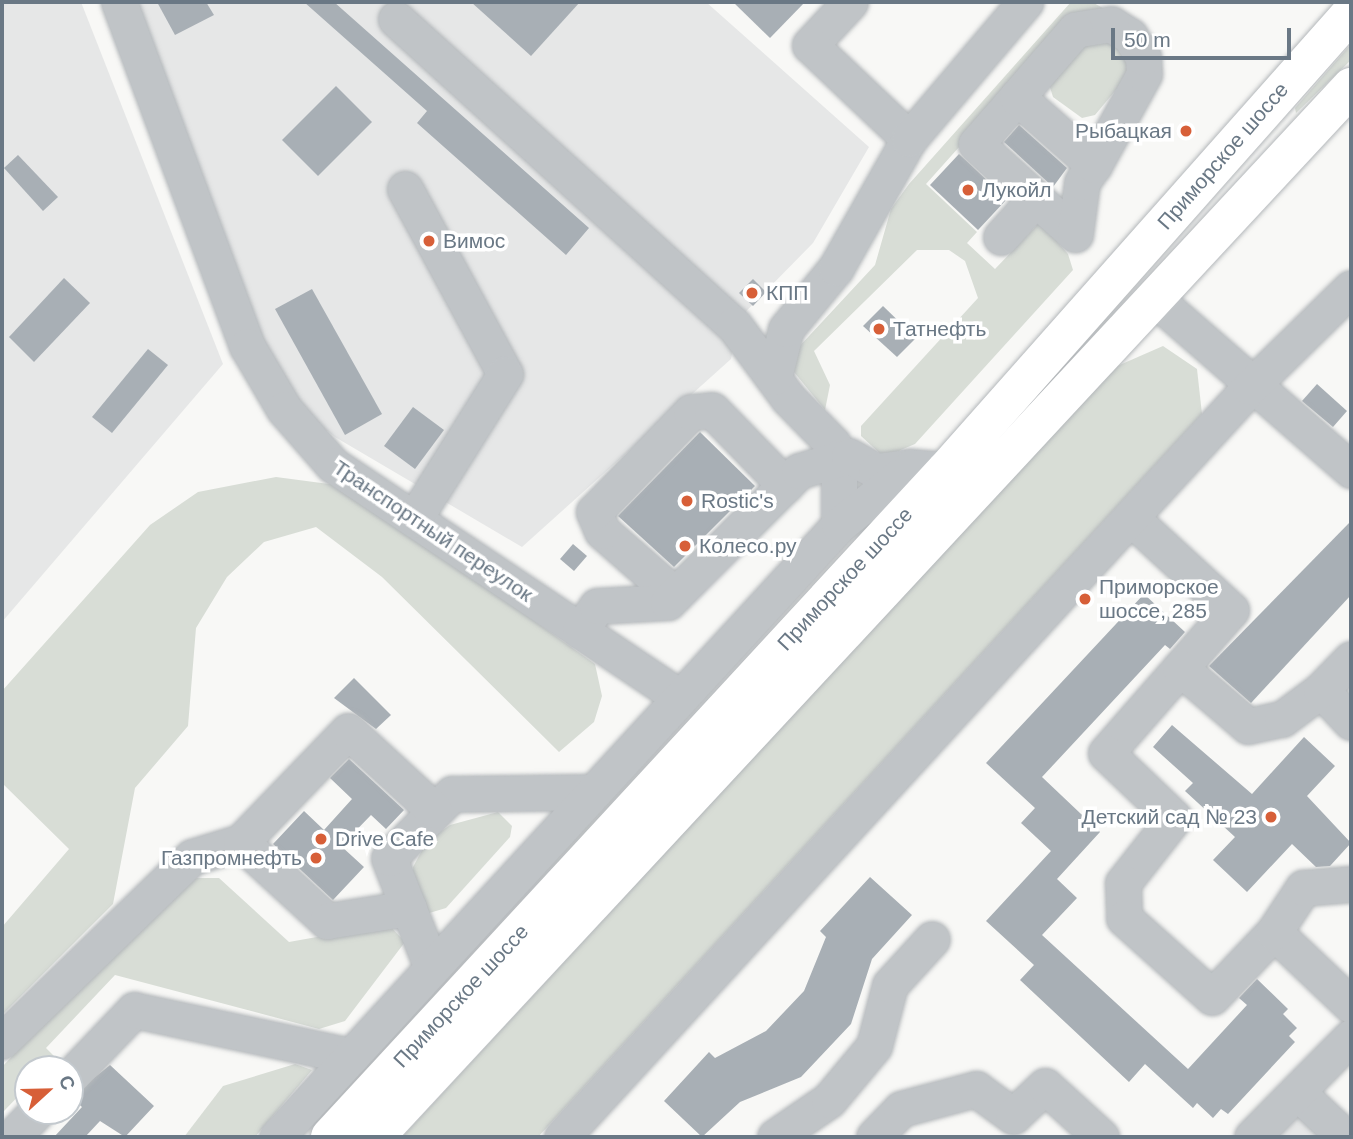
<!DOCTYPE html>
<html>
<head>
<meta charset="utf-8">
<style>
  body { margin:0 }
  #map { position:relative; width:1353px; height:1139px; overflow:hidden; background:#f8f8f6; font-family:Helvetica,sans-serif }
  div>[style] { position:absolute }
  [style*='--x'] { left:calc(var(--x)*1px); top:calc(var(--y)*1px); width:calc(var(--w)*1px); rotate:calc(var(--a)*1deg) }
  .built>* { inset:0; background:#e6e7e7 }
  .green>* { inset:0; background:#d8ddd6 }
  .building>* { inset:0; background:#a8afb5 }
  .roads { filter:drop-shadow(0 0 2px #b3b7ba) drop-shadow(0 0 2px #b3b7ba) }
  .minor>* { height:35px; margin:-17.5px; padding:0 17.5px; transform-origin:17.5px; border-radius:17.5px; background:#c0c4c7 }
  .highway>* { height:38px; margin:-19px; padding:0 19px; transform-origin:19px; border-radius:19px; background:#fff }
  .dots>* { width:19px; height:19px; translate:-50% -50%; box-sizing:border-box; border:4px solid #fff; border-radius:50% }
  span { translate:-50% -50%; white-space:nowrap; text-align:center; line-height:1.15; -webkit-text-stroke:7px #fff; paint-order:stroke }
  .poi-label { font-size:21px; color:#6a7885 }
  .right { translate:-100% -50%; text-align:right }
  .left { translate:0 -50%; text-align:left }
  .street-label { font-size:21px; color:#6a7885 }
  .frame { position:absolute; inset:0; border:4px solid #6a7885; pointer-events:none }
  .north { position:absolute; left:14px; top:1055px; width:70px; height:70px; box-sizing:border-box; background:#fff; border:2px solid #c3c9ce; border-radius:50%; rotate:68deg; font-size:19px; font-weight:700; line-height:28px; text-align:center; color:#6a7885 }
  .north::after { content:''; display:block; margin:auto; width:24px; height:32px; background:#d75f38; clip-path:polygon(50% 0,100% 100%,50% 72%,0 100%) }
  .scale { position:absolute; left:1111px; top:28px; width:180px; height:32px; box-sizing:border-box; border:4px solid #6a7885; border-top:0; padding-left:9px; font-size:21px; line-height:24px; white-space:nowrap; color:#6a7885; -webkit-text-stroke:5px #fff; paint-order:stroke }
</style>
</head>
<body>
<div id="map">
  <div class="built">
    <i style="clip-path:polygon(2px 2px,81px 2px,223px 364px,2px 622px)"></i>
    <i style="clip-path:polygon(133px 2px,706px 2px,869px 147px,813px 243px,722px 336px,733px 349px,731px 359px,522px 547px,335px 437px,292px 403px,256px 343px)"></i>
    <i style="clip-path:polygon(1310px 1094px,1351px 1137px,1268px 1137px)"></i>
  </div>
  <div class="green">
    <i style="clip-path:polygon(1071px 2px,1092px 2px,1110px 12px,1071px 22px,926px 184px,977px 232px,967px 243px,995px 269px,1040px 222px,1068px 254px,1073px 270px,915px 444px,884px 457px,861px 436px,861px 426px,978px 298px,965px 261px,949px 250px,917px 250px,814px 351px,830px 385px,825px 410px,794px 372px,796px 350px,875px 265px,891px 209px,909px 184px)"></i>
    <i style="clip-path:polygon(1092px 36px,1125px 47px,1130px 73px,1095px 115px,1082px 118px,1053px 97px,1047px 78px)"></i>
    <i style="clip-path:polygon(1351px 44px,1351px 60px,1296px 113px,1295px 108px)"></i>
    <i style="clip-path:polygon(1163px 346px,1197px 369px,1202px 414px,538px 1137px,402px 1137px,1115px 367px)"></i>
    <i style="clip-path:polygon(276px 477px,344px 486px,595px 664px,602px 696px,594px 722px,559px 752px,382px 577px,316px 527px,264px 542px,227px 577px,196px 628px,188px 726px,135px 788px,113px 904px,2px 1015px,2px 927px,69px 849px,2px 783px,2px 691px,150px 525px,198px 492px)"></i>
    <i style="clip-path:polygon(498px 812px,512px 826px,510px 837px,446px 908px,426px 914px,410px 898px,413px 867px,427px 841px,450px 825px)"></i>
    <i style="clip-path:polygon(192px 878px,219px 878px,289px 942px,378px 926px,390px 926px,405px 942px,345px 1021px,319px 1029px,115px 975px,46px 1048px,56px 1058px,45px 1069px,28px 1069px,28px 1086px,4px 1111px,2px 1067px,133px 927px)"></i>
    <i style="clip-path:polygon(295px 1064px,312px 1070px,255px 1137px,184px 1137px,223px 1086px)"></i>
  </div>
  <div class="building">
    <i style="clip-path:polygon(157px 2px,206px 2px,214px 15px,175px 35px)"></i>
    <i style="clip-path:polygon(304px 2px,334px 2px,589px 228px,566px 255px,417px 123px,427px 111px)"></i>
    <i style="clip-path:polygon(471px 2px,580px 2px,531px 56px)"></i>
    <i style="clip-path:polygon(733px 2px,805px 2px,770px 38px)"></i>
    <i style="clip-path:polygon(336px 86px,372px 122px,318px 176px,282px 140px)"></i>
    <i style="clip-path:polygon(1019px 125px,1067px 168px,1053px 187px,1004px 142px)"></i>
    <i style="clip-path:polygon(959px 154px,1007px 199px,978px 230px,930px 185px)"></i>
    <i style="clip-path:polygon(18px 155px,58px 197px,43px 211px,4px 168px)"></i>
    <i style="clip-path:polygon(64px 278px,90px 303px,34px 362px,9px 337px)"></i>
    <i style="clip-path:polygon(753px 279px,766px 292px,753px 306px,739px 293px)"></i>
    <i style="clip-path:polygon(312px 289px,382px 414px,345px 435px,275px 309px)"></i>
    <i style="clip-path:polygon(883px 306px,916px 338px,897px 357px,863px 326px)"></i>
    <i style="clip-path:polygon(148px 349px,168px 365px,112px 433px,92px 417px)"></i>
    <i style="clip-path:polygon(1317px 384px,1347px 411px,1333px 427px,1302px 401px)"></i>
    <i style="clip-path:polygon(413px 407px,444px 430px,415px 469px,384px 446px)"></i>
    <i style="clip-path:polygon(700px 432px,755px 486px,674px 567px,618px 516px)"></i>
    <i style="clip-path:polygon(1351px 521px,1351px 595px,1251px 703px,1209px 666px)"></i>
    <i style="clip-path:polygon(573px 544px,587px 556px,574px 571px,560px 559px)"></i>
    <i style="clip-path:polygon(1144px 594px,1185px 632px,1170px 649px,1165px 645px,1042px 777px,1100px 832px,1057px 879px,1077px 898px,1042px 935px,1188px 1069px,1247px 1005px,1239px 998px,1257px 979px,1288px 1009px,1283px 1014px,1297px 1028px,1289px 1036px,1295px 1042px,1228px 1114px,1221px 1109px,1213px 1118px,1197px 1103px,1193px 1108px,1145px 1064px,1129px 1082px,1020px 980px,1034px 965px,986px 921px,1051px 851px,1021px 823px,1035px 808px,986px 763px)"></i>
    <i style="clip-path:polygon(354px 678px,391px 715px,376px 729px,334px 698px)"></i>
    <i style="clip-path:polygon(1172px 725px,1252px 794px,1304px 737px,1335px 766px,1307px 796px,1351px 843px,1330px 866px,1316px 867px,1292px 844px,1247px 892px,1213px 860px,1235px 837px,1185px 791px,1193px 783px,1153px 747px)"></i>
    <i style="clip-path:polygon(349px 759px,404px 810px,386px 829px,371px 815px,341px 846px,364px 867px,333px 900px,273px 844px,304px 811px,324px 830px,352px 799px,330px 778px)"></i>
    <i style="clip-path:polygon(870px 877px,912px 915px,872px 959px,851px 1024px,801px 1077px,740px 1102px,702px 1137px,664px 1101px,709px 1052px,715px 1058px,766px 1031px,804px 991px,826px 937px,820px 931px)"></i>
    <i style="clip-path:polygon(110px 1065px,154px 1106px,125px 1137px,100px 1121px,85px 1137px,54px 1137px,82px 1107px,71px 1097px)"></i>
  </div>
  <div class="roads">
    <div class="minor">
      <i style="--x:119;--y:2;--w:367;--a:69.6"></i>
      <i style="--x:247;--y:346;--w:73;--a:59.6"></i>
      <i style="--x:284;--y:409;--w:74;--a:48.8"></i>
      <i style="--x:333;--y:465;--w:417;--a:33.8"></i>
      <i style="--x:850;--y:2;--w:59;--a:132.9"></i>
      <i style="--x:810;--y:45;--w:137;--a:43.5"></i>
      <i style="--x:396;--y:19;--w:456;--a:42.2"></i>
      <i style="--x:734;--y:325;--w:91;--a:53.5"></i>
      <i style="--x:788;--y:398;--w:64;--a:45.6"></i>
      <i style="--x:833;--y:444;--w:14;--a:65"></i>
      <i style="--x:839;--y:457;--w:68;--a:90"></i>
      <i style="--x:1017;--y:97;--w:62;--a:131.1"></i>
      <i style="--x:976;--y:144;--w:134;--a:42.3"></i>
      <i style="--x:405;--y:189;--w:210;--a:61.6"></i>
      <i style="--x:505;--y:374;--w:171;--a:122.1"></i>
      <i style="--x:1075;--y:234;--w:52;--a:-82.3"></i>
      <i style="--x:1082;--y:182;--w:21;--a:-55"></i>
      <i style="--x:1094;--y:165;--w:104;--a:-61.2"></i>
      <i style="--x:1144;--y:74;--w:17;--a:-93"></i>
      <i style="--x:1143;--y:57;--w:25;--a:-122"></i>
      <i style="--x:1130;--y:36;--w:22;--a:-148"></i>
      <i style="--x:1111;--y:24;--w:36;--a:171"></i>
      <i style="--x:1075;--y:30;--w:89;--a:130.9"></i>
      <i style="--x:1017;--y:97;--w:103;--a:41.4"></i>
      <i style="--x:1001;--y:237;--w:52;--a:-48.1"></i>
      <i style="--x:1154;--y:298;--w:262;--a:41.1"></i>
      <i style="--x:774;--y:377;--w:49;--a:-76"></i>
      <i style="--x:786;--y:329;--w:79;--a:-50.7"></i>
      <i style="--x:836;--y:268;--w:148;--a:-60.5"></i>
      <i style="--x:909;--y:139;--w:180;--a:-49.7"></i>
      <i style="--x:1131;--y:518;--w:136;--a:42.6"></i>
      <i style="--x:1231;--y:610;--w:190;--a:131.2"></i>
      <i style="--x:1106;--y:753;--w:94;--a:43.7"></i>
      <i style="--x:1174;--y:818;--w:83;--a:128.1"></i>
      <i style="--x:1123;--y:883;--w:35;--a:88"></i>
      <i style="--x:1124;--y:918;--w:118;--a:41.9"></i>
      <i style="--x:1212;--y:997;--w:90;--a:-46.4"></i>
      <i style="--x:1274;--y:932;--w:106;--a:43.5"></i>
      <i style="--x:675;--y:595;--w:97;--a:-138.8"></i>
      <i style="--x:602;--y:531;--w:21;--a:-113"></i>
      <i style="--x:594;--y:512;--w:139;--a:-45.9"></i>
      <i style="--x:691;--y:412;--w:21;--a:-5"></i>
      <i style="--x:712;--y:410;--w:105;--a:45.8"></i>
      <i style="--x:580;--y:631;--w:30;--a:-56"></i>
      <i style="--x:597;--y:606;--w:71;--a:-3.2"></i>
      <i style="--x:668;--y:602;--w:185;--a:-45"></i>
      <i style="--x:799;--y:471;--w:52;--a:-16.7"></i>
      <i style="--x:849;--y:456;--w:31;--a:29"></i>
      <i style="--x:876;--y:471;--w:35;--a:-7"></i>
      <i style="--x:1180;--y:668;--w:89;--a:40.5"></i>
      <i style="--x:1248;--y:726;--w:35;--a:-12"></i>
      <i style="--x:1282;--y:719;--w:49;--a:-36.6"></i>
      <i style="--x:1321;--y:690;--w:44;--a:46.8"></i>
      <i style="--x:1321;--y:690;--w:43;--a:-45.9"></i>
      <i style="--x:241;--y:842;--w:117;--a:42.6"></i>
      <i style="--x:327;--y:921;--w:83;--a:-9"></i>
      <i style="--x:1274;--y:932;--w:53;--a:-56.6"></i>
      <i style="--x:1303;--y:888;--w:48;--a:-4.8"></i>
      <i style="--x:432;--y:968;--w:118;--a:-111.4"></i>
      <i style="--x:389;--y:858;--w:90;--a:-45.5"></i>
      <i style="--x:452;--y:794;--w:141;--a:-0.8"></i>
      <i style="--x:2;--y:1041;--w:264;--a:-44.1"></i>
      <i style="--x:192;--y:857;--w:51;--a:-17"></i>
      <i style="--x:241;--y:842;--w:154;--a:-46.1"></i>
      <i style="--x:348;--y:731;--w:117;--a:42.6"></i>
      <i style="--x:70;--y:1077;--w:93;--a:-46.3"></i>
      <i style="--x:134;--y:1010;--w:222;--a:12"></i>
      <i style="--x:1297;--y:1092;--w:66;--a:43.2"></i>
      <i style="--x:12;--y:1137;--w:36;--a:-46"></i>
      <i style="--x:277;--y:1137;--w:831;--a:-47.44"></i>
      <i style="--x:839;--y:525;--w:92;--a:-38.9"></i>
      <i style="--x:911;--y:467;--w:35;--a:5"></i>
      <i style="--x:562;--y:1137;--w:1018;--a:-47.47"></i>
      <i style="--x:1250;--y:387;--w:141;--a:-44.4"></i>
      <i style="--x:775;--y:1137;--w:65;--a:-34.4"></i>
      <i style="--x:829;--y:1100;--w:70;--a:-50.2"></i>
      <i style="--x:874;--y:1046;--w:63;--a:-75.3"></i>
      <i style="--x:890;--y:985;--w:62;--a:-47.6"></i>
      <i style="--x:874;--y:1137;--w:39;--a:-46"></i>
      <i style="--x:901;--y:1109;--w:78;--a:-14.9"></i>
      <i style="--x:976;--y:1089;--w:46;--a:36.1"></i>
      <i style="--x:1013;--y:1116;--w:44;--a:-43.2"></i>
      <i style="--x:1045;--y:1086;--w:76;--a:42.3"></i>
      <i style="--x:1252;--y:1137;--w:141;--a:-45.3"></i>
    </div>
    <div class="highway">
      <i style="--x:330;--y:1137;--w:908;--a:-47.28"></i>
      <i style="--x:946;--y:470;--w:611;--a:-48.45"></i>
      <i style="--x:375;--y:1137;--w:1434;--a:-47.09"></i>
    </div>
  </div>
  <div class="dots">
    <i style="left:1186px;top:131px;background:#d75f38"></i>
    <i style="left:968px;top:190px;background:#d75f38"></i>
    <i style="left:429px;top:241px;background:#d75f38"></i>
    <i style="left:752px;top:293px;background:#d75f38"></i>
    <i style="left:879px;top:329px;background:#d75f38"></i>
    <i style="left:687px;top:501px;background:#d75f38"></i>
    <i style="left:685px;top:546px;background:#d75f38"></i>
    <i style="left:1085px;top:599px;background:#d75f38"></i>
    <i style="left:1271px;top:817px;background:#d75f38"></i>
    <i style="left:321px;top:839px;background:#d75f38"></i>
    <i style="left:316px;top:858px;background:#d75f38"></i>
  </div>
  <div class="poi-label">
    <span class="right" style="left:1172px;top:131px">Рыбацкая</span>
    <span class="left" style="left:982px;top:190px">Лукойл</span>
    <span class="left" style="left:443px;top:241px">Вимос</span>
    <span class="left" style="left:766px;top:293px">КПП</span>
    <span class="left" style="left:893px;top:329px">Татнефть</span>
    <span class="left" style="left:701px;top:501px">Rostic's</span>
    <span class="left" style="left:699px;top:546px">Колесо.ру</span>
    <span class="left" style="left:1099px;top:599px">Приморское<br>шоссе, 285</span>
    <span class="right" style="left:1257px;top:817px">Детский сад № 23</span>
    <span class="left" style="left:335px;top:839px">Drive Cafe</span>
    <span class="right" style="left:302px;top:858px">Газпромнефть</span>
  </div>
  <div class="street-label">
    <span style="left:1223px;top:156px;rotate:-49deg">Приморское шоссе</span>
    <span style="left:433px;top:531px;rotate:34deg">Транспортный переулок</span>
    <span style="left:845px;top:579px;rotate:-47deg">Приморское шоссе</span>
    <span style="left:461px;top:996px;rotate:-47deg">Приморское шоссе</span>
  </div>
  <div class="frame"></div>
  <div class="north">С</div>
  <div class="scale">50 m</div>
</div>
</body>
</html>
